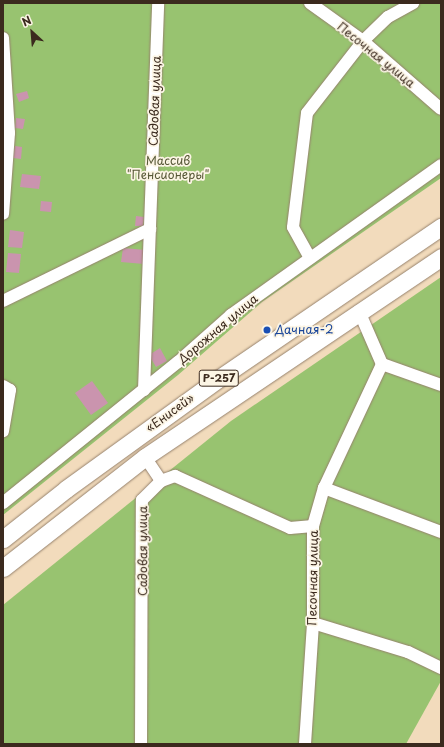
<!DOCTYPE html>
<html>
<head>
<meta charset="utf-8">
<style>
  body { margin:0 }
  #map { position:relative; width:444px; height:747px; overflow:hidden; background:#f2dbbc; font-family:"Playpen Sans",sans-serif }
  div>[style] { position:absolute }
  [style*='--x'] { left:calc(var(--x)*1px); top:calc(var(--y)*1px); width:calc(var(--w)*1px); rotate:calc(var(--a)*1deg) }
  .green>* { inset:0; background:#98c370 }
  .building>* { inset:0; background:#ca94ae }
  .roads { filter:drop-shadow(0 0 1px #96826d) drop-shadow(0 0 1px #96826d) }
  .minor>* { height:12px; margin:-6px; padding:0 6px; transform-origin:6px; border-radius:6px; background:#fff }
  .highway>* { height:17px; margin:-8.5px; padding:0 8.5px; transform-origin:8.5px; border-radius:8.5px; background:#fff }
  .dots>* { width:11px; height:11px; translate:-50% -50%; box-sizing:border-box; border:2px solid #fcf5e5; border-radius:50% }
  span { translate:-50% -50%; white-space:nowrap; text-align:center; line-height:1.15; -webkit-text-stroke:3.5px #fcf5e5; paint-order:stroke }
  .shield-label span { padding:1px 3px; background:#fcf5e5; border:1px solid; border-radius:3px; -webkit-text-stroke-width:0 }
  .shield-label { font-size:11px; color:#3b2a1e; font-weight:700 }
  .street-label { font-size:12px; color:#3b2a1e }
  .park-label { font-size:12px; color:#575837 }
  .transit-label { font-size:12px; color:#164399 }
  .left { translate:0 -50%; text-align:left }
  .frame { position:absolute; inset:0; border:4px solid #3b2a1e; pointer-events:none }
  .north { position:absolute; left:12px; top:12px; width:40px; height:40px; -webkit-text-stroke:3px #fcf5e5; paint-order:stroke; rotate:334deg; font-size:11px; font-weight:700; line-height:16px; text-align:center; color:#3b2a1e }
  .north::after { content:''; display:block; margin:auto; width:14px; height:18px; background:#3b2a1e; clip-path:polygon(50% 0,100% 100%,50% 72%,0 100%) }
</style>
</head>
<body>
<div id="map">
  <div class="green">
    <i style="clip-path:polygon(3px 3px,441px 3px,441px 178px,262px 302px,178px 375px,3px 515px)"></i>
    <i style="clip-path:polygon(441px 277px,441px 681px,406px 744px,3px 744px,3px 605px,231px 421px)"></i>
  </div>
  <div class="building">
    <i style="clip-path:polygon(27px 91px,29px 98px,19px 102px,16px 94px)"></i>
    <i style="clip-path:polygon(16px 118px,25px 119px,23px 129px,15px 128px)"></i>
    <i style="clip-path:polygon(15px 146px,22px 147px,21px 159px,13px 158px)"></i>
    <i style="clip-path:polygon(22px 174px,41px 176px,39px 189px,20px 187px)"></i>
    <i style="clip-path:polygon(41px 201px,52px 202px,51px 212px,40px 211px)"></i>
    <i style="clip-path:polygon(136px 216px,144px 217px,143px 226px,135px 226px)"></i>
    <i style="clip-path:polygon(10px 230px,24px 232px,22px 248px,8px 247px)"></i>
    <i style="clip-path:polygon(123px 248px,146px 250px,144px 264px,121px 262px)"></i>
    <i style="clip-path:polygon(8px 253px,21px 254px,19px 273px,6px 272px)"></i>
    <i style="clip-path:polygon(160px 348px,167px 361px,156px 367px,149px 355px)"></i>
    <i style="clip-path:polygon(92px 381px,108px 403px,91px 415px,75px 393px)"></i>
  </div>
  <div class="roads">
    <div class="minor">
      <i style="--x:310;--y:3;--w:65;--a:35.6"></i>
      <i style="--x:363;--y:41;--w:103;--a:41.1"></i>
      <i style="--x:3;--y:38;--w:95;--a:86.4"></i>
      <i style="--x:9;--y:133;--w:81;--a:94.2"></i>
      <i style="--x:310;--y:258;--w:35;--a:-119"></i>
      <i style="--x:293;--y:227;--w:115;--a:-83"></i>
      <i style="--x:307;--y:113;--w:91;--a:-52.1"></i>
      <i style="--x:363;--y:41;--w:35;--a:-44"></i>
      <i style="--x:388;--y:17;--w:29;--a:-29"></i>
      <i style="--x:3;--y:301;--w:164;--a:-26.1"></i>
      <i style="--x:382;--y:364;--w:63;--a:19.6"></i>
      <i style="--x:3;--y:386;--w:8;--a:30"></i>
      <i style="--x:10;--y:390;--w:42;--a:99.7"></i>
      <i style="--x:144;--y:390;--w:387;--a:-87.9"></i>
      <i style="--x:145;--y:457;--w:29;--a:56"></i>
      <i style="--x:324;--y:488;--w:125;--a:20.6"></i>
      <i style="--x:3;--y:503;--w:225;--a:-38.9"></i>
      <i style="--x:178;--y:362;--w:71;--a:-41.6"></i>
      <i style="--x:231;--y:315;--w:258;--a:-35.5"></i>
      <i style="--x:313;--y:623;--w:99;--a:17"></i>
      <i style="--x:408;--y:652;--w:37;--a:26"></i>
      <i style="--x:141;--y:744;--w:244;--a:-89.8"></i>
      <i style="--x:142;--y:500;--w:27;--a:-45"></i>
      <i style="--x:161;--y:481;--w:15;--a:-20"></i>
      <i style="--x:175;--y:476;--w:126;--a:24.3"></i>
      <i style="--x:290;--y:528;--w:23;--a:-5"></i>
      <i style="--x:305;--y:744;--w:121;--a:-86.2"></i>
      <i style="--x:313;--y:623;--w:97;--a:-90"></i>
      <i style="--x:313;--y:526;--w:40;--a:-74"></i>
      <i style="--x:324;--y:488;--w:137;--a:-64.9"></i>
      <i style="--x:382;--y:364;--w:58;--a:-113.5"></i>
    </div>
    <div class="highway">
      <i style="--x:3;--y:539;--w:80;--a:-38.4"></i>
      <i style="--x:66;--y:489;--w:188;--a:-35.9"></i>
      <i style="--x:218;--y:379;--w:270;--a:-34.3"></i>
      <i style="--x:3;--y:568;--w:180;--a:-38"></i>
      <i style="--x:145;--y:457;--w:357;--a:-34"></i>
    </div>
  </div>
  <div class="dots">
    <i style="left:267px;top:330px;background:#1a4fb4"></i>
  </div>
  <div class="shield-label">
    <span style="left:219px;top:378px">Р-257</span>
  </div>
  <div class="street-label">
    <span style="left:376px;top:55px;rotate:39deg">Песочная улица</span>
    <span style="left:155px;top:101px;rotate:-88deg">Садовая улица</span>
    <span style="left:218px;top:329px;rotate:-40deg">Дорожная улица</span>
    <span style="left:170px;top:413px;rotate:-36deg">«Енисей»</span>
    <span style="left:143px;top:551px;rotate:-90deg">Садовая улица</span>
    <span style="left:313px;top:578px;rotate:-89deg">Песочная улица</span>
  </div>
  <div class="park-label">
    <span style="left:168px;top:168px">Массив<br>"Пенсионеры"</span>
  </div>
  <div class="transit-label">
    <span class="left" style="left:275px;top:330px">Дачная-2</span>
  </div>
  <div class="frame"></div>
  <div class="north">N</div>
</div>
</body>
</html>
